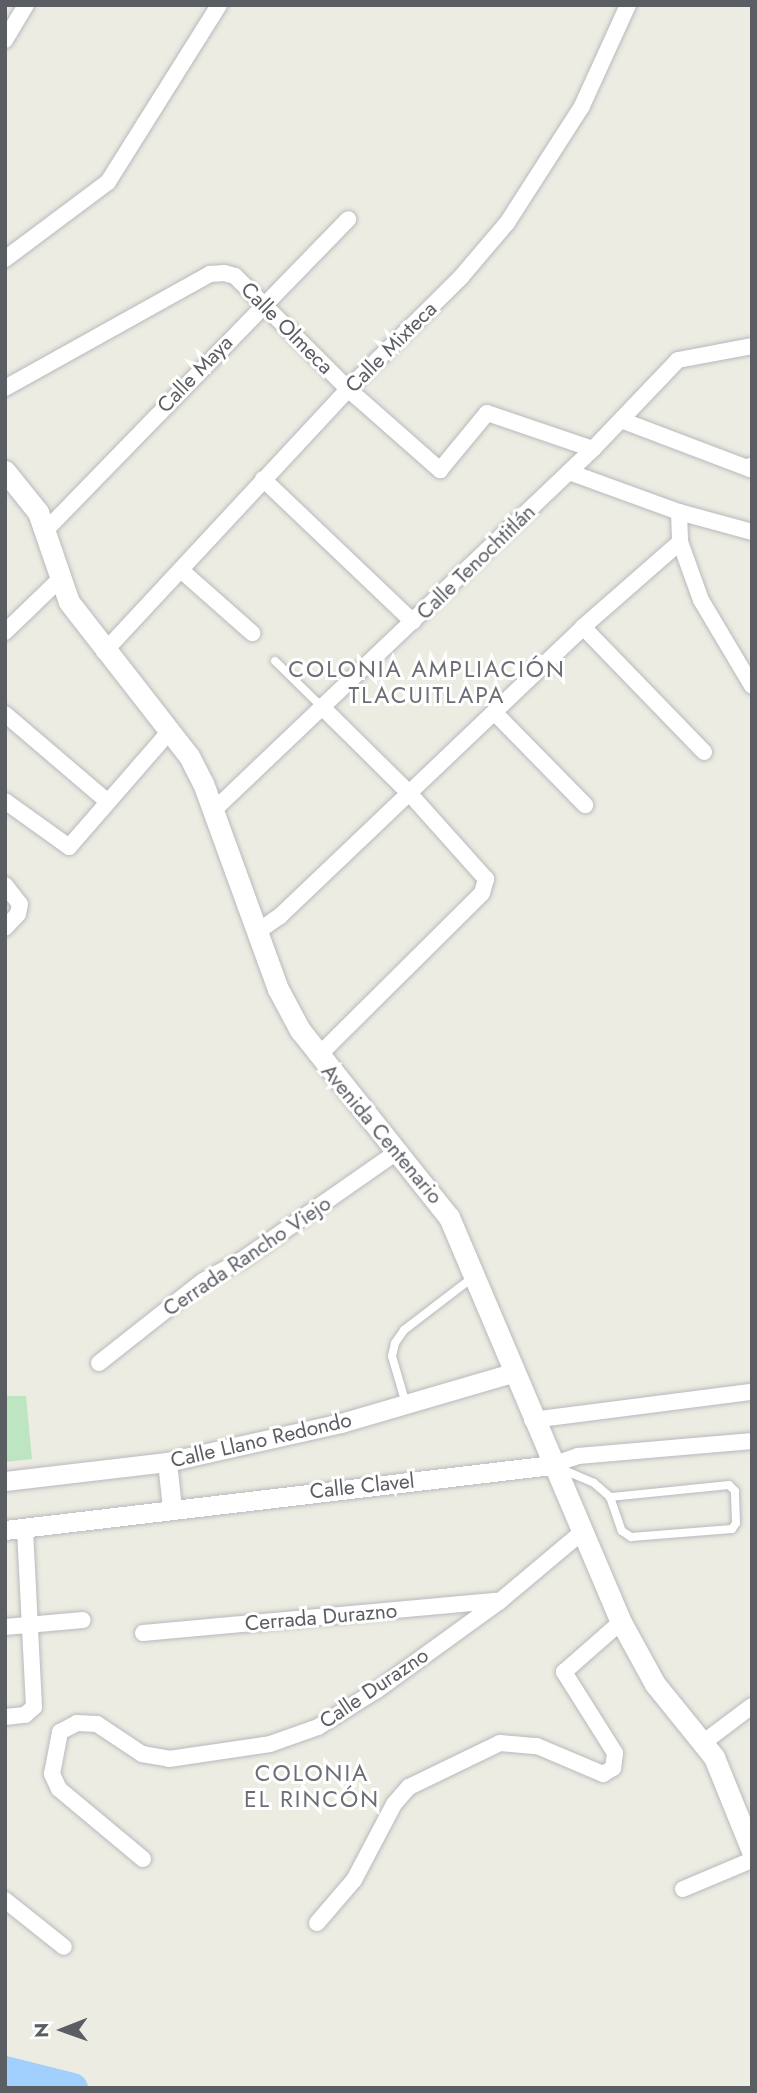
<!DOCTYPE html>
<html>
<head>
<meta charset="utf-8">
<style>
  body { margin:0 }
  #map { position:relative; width:757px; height:2093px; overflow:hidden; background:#edece2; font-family:Jost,sans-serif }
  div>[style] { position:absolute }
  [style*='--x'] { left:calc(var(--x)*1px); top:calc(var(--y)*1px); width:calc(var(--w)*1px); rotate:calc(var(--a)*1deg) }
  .green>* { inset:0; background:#bee5c1 }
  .river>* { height:30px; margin:-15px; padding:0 15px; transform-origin:15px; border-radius:15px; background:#a1cffe }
  .roads { filter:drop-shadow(0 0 2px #b7b9be) drop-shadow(0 0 2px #b7b9be) }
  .service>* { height:8px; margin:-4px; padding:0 4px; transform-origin:4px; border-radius:4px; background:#fff }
  .minor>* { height:16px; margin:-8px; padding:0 8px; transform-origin:8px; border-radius:8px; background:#fff }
  .tertiary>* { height:19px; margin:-9.5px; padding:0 9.5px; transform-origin:9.5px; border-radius:9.5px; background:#fff }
  .secondary>* { height:21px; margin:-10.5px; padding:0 10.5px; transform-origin:10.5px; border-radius:10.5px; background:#fff }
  span { translate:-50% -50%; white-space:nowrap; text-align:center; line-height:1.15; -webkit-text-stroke:6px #fff; paint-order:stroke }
  .street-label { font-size:21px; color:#5a5e63 }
  .neighbourhood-label { font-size:23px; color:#6b6f75; letter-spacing:2px }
  .frame { position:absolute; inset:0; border:7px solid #5a5e63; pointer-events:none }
  .north { position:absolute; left:28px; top:1995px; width:70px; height:70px; -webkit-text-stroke:5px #fff; paint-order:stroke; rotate:269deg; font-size:19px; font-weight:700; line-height:28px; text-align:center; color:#5a5e63 }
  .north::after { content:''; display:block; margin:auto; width:24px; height:32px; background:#5a5e63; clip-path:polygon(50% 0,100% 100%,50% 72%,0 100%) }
</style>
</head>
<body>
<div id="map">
  <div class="green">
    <i style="clip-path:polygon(5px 1396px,26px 1396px,32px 1459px,5px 1462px)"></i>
  </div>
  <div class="river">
    <i style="--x:5;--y:2071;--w:70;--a:14"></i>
  </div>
  <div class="roads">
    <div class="service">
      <i style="--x:275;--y:661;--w:64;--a:44.4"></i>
      <i style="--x:406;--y:1404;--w:50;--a:-106.3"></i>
      <i style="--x:392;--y:1356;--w:13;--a:-77"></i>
      <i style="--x:395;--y:1343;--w:16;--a:-55"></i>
      <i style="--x:404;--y:1330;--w:86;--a:-37.4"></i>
      <i style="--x:559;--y:1468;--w:38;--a:23"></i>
      <i style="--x:594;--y:1483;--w:21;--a:41"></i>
      <i style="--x:610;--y:1497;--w:36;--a:71"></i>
      <i style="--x:622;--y:1531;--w:11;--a:34"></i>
      <i style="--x:631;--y:1537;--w:101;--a:-4.5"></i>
      <i style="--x:732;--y:1529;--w:7;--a:-56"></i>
      <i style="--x:736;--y:1523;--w:32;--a:-92"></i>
      <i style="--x:735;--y:1491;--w:8;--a:-135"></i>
      <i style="--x:729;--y:1485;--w:120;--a:174.2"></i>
    </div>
    <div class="minor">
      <i style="--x:5;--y:40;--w:41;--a:-59"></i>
      <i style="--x:5;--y:259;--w:129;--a:-36.8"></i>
      <i style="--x:108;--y:182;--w:209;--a:-57.9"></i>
      <i style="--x:5;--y:388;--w:235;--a:-29.1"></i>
      <i style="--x:210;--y:274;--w:14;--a:-4"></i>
      <i style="--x:224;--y:273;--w:11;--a:15"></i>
      <i style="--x:235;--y:276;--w:160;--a:45"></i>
      <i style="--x:348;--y:389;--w:123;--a:41.4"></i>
      <i style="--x:440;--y:470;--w:74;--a:-50.5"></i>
      <i style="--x:487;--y:413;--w:112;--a:18.8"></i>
      <i style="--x:621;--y:420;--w:138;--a:20.8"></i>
      <i style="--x:750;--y:469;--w:4;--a:-63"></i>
      <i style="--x:569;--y:472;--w:117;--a:20"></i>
      <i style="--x:679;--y:512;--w:76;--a:15.3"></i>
      <i style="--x:263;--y:479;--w:207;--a:43.6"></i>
      <i style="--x:679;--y:512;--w:30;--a:88"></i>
      <i style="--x:680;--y:542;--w:62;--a:70.1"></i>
      <i style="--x:701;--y:600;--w:100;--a:59.3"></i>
      <i style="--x:45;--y:531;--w:435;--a:-45.8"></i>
      <i style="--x:182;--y:571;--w:94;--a:41.5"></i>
      <i style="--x:583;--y:627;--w:174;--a:45.9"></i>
      <i style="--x:5;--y:632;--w:76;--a:-43.9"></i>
      <i style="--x:104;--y:652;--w:359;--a:-47.1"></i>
      <i style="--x:348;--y:389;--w:159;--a:-44.7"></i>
      <i style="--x:461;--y:277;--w:71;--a:-49.6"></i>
      <i style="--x:507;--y:223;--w:139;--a:-57.3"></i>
      <i style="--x:582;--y:106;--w:111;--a:-65.5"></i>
      <i style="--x:495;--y:713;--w:129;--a:45.6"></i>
      <i style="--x:5;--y:714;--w:134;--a:40.5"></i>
      <i style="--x:5;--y:801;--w:79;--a:35.7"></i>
      <i style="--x:69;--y:847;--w:152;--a:-49"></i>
      <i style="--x:214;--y:810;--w:523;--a:-43.61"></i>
      <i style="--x:593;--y:449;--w:123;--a:-46.3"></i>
      <i style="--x:678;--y:360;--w:75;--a:-10.7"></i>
      <i style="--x:5;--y:885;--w:24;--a:52"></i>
      <i style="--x:20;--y:904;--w:10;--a:101"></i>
      <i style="--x:18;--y:914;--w:19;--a:133"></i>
      <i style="--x:257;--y:932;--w:28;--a:-35"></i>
      <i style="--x:280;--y:916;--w:419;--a:-43.6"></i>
      <i style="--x:583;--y:627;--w:129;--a:-41.2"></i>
      <i style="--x:318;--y:1056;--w:231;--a:-44.8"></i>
      <i style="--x:482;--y:893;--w:15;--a:-74"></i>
      <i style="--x:486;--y:879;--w:114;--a:-131.8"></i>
      <i style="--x:410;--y:794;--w:125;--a:-135.3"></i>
      <i style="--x:99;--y:1363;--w:132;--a:-38.3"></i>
      <i style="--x:203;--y:1281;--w:44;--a:-28.3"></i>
      <i style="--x:242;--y:1260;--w:189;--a:-34.9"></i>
      <i style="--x:532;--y:1420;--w:222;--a:-7.3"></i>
      <i style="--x:552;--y:1465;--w:28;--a:-19"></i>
      <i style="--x:578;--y:1456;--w:175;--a:-4.9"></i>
      <i style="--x:5;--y:1627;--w:78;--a:-5.1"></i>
      <i style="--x:143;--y:1633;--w:355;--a:-5.2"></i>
      <i style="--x:5;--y:1717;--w:20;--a:-6"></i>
      <i style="--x:25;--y:1715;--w:12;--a:-42"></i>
      <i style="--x:34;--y:1707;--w:179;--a:-92.9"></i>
      <i style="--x:704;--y:1742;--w:60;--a:-36.9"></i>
      <i style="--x:143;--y:1859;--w:109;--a:-140.2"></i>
      <i style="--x:59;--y:1789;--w:17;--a:-115"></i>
      <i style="--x:52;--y:1774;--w:43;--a:-79.2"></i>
      <i style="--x:60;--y:1732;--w:19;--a:-28"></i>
      <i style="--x:77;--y:1723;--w:20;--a:3"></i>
      <i style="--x:97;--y:1724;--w:54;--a:33.7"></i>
      <i style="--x:142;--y:1754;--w:27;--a:10"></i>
      <i style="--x:169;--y:1759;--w:102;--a:-8.4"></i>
      <i style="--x:270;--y:1744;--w:51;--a:-19.5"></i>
      <i style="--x:318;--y:1727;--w:70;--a:-32.1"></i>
      <i style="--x:377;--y:1690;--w:152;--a:-35.9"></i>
      <i style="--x:500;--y:1601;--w:106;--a:-40"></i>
      <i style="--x:683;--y:1889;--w:75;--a:-22.8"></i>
      <i style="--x:5;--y:1900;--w:75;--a:38.5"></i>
      <i style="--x:317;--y:1923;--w:57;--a:-49.3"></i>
      <i style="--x:354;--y:1880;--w:86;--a:-62.2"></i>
      <i style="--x:394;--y:1804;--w:23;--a:-49"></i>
      <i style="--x:409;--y:1787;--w:101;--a:-25.8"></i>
      <i style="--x:500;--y:1743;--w:37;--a:5"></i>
      <i style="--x:537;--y:1746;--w:72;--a:23"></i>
      <i style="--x:603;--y:1774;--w:12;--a:-31"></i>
      <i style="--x:613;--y:1768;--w:15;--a:-82"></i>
      <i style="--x:615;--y:1753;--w:96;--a:-122.2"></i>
      <i style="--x:564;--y:1672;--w:76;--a:-41.3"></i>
    </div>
    <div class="tertiary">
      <i style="--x:167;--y:1462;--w:46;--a:83.8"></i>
      <i style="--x:5;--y:1481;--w:163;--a:-6.7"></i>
      <i style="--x:167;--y:1462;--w:178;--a:-12.6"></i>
      <i style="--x:341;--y:1423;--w:178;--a:-16.3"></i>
      <i style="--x:5;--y:1530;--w:551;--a:-6.78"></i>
    </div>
    <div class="secondary">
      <i style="--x:5;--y:471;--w:53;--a:51.2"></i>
      <i style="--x:38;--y:512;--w:95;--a:71"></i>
      <i style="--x:69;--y:602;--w:195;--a:52.1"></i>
      <i style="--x:189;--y:756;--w:30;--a:63"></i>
      <i style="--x:203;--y:783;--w:219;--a:70"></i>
      <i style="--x:278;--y:989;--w:47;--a:61.8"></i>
      <i style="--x:300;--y:1030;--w:239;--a:51.5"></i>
      <i style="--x:449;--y:1217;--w:440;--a:67"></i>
      <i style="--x:621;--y:1622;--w:71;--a:61.3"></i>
      <i style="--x:655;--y:1684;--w:94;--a:51.1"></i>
      <i style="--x:714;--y:1757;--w:101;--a:68"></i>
    </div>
  </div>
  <div class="street-label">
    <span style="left:287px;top:328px;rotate:45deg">Calle Olmeca</span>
    <span style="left:391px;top:347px;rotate:-45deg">Calle Mixteca</span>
    <span style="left:195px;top:374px;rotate:-46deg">Calle Maya</span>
    <span style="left:476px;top:562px;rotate:-44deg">Calle Tenochtitlán</span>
    <span style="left:382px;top:1134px;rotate:50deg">Avenida Centenario</span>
    <span style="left:247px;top:1256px;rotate:-34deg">Cerrada Rancho Viejo</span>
    <span style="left:261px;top:1440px;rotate:-13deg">Calle Llano Redondo</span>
    <span style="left:362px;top:1486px;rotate:-6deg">Calle Clavel</span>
    <span style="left:321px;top:1617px;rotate:-5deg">Cerrada Durazno</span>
    <span style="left:374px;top:1688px;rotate:-34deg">Calle Durazno</span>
  </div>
  <div class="neighbourhood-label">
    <span style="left:427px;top:682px">COLONIA AMPLIACIÓN<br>TLACUITLAPA</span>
    <span style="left:312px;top:1786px">COLONIA<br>EL RINCÓN</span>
  </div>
  <div class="frame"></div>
  <div class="north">N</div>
</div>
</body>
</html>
